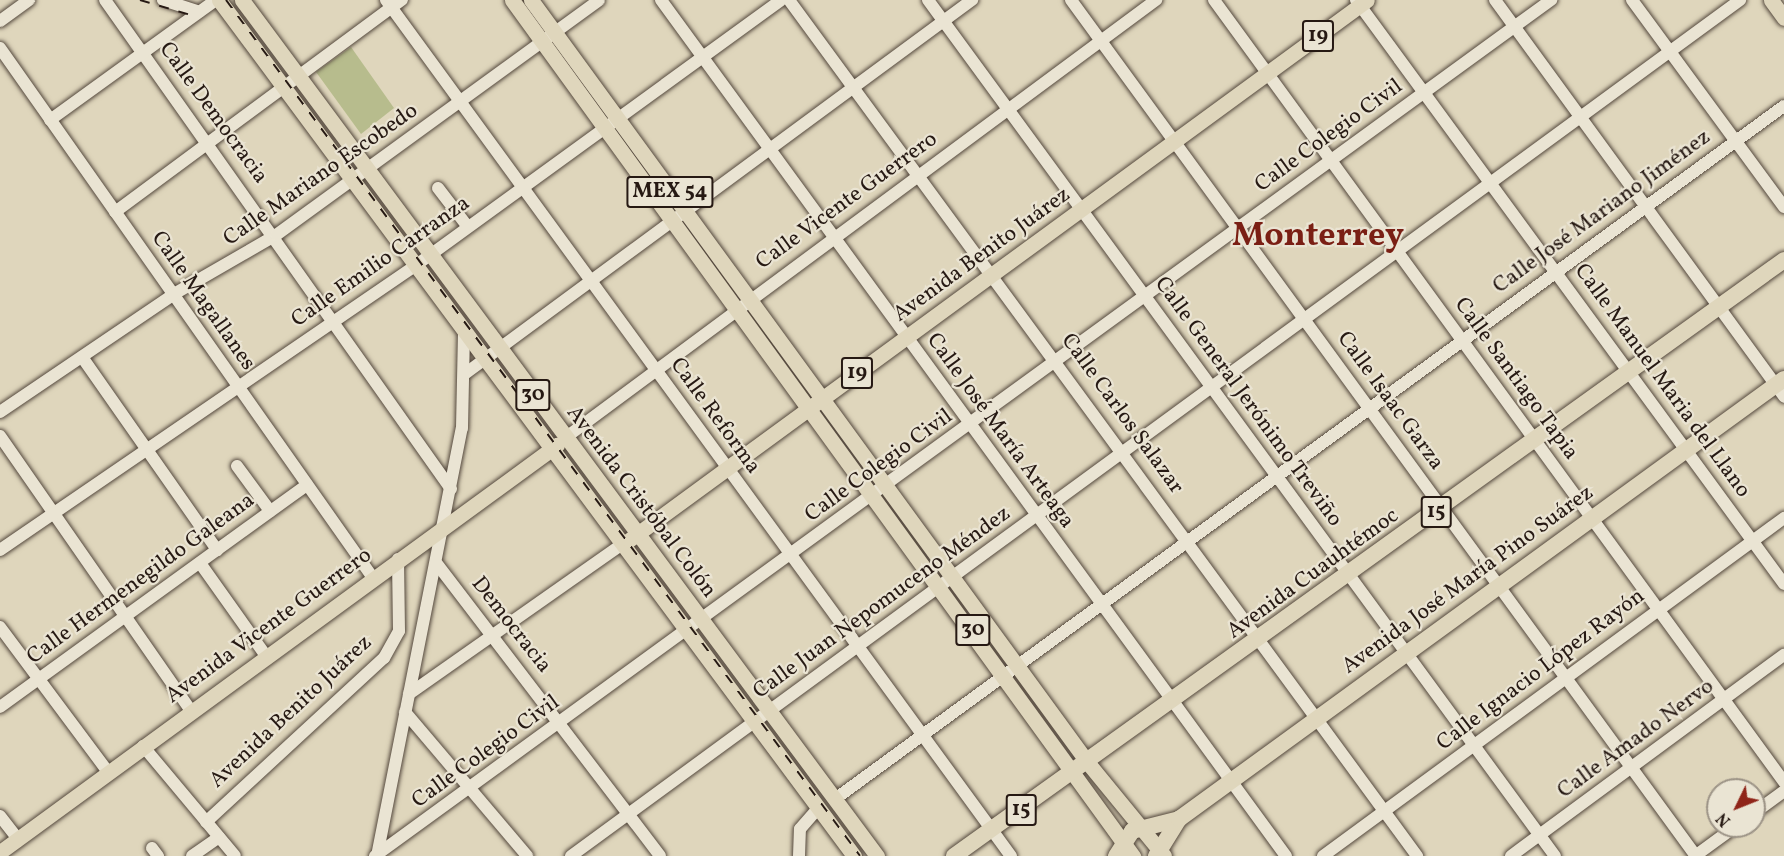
<!DOCTYPE html>
<html>
<head>
<meta charset="utf-8">
<style>
  body { margin:0 }
  #map { position:relative; width:1784px; height:856px; overflow:hidden; background:#dfd6bc; font-family:Vollkorn,serif }
  div>[style] { position:absolute }
  [style*='--x'] { left:calc(var(--x)*1px); top:calc(var(--y)*1px); width:calc(var(--w)*1px); rotate:calc(var(--a)*1deg) }
  .green>* { inset:0; background:#b7bc8d }
  .roads { filter:drop-shadow(0 0 2px #54483d) drop-shadow(0 0 2px #54483d) }
  .minor>* { height:12px; margin:-6px; padding:0 6px; transform-origin:6px; border-radius:6px; background:#eae4d3 }
  .major>* { height:15px; margin:-7.5px; padding:0 7.5px; transform-origin:7.5px; border-radius:7.5px; background:#dfd6bc }
  .highway>* { height:16px; margin:-8px; padding:0 8px; transform-origin:8px; border-radius:8px; background:#dfd6bc }
  .rail>* { height:2px; margin-top:-1px; transform-origin:0; background:repeating-linear-gradient(90deg,#261913 0 10px,transparent 0 20px) }
  span { translate:-50% -50%; white-space:nowrap; text-align:center; line-height:1.15; -webkit-text-stroke:4.5px #eae4d3; paint-order:stroke }
  .shield-label span { padding:2px 4px; background:#eae4d3; border:2px solid; border-radius:4px; -webkit-text-stroke-width:0 }
  .shield-label { font-size:21px; color:#261913; font-weight:700 }
  .street-label { font-size:22px; color:#261913 }
  .town-label { font-size:34px; color:#7a1f14; font-weight:700 }
  .north { position:absolute; left:1706px; top:778px; width:60px; height:60px; box-sizing:border-box; background:#eae4d3; border:2px solid #9c9386; border-radius:50%; rotate:227deg; font-size:16px; font-weight:700; line-height:24px; text-align:center; color:#261913 }
  .north::after { content:''; display:block; margin:auto; width:21px; height:27px; background:#8f2418; clip-path:polygon(50% 0,100% 100%,50% 72%,0 100%) }
</style>
</head>
<body>
<div id="map">
  <div class="green">
    <i style="clip-path:polygon(351px 47px,394px 108px,361px 134px,316px 72px)"></i>
  </div>
  <div class="roads">
    <div class="minor">
      <i style="--x:105;--y:0;--w:599;--a:54.72"></i>
      <i style="--x:163;--y:0;--w:38;--a:18"></i>
      <i style="--x:386;--y:0;--w:1060;--a:53.87"></i>
      <i style="--x:661;--y:0;--w:1060;--a:53.87"></i>
      <i style="--x:789;--y:0;--w:1062;--a:53.73"></i>
      <i style="--x:928;--y:0;--w:1061;--a:53.78"></i>
      <i style="--x:1071;--y:0;--w:1060;--a:53.87"></i>
      <i style="--x:1214;--y:0;--w:968;--a:53.91"></i>
      <i style="--x:1356;--y:0;--w:724;--a:53.76"></i>
      <i style="--x:1495;--y:0;--w:491;--a:53.9"></i>
      <i style="--x:1632;--y:0;--w:257;--a:53.7"></i>
      <i style="--x:0;--y:21;--w:36;--a:-36"></i>
      <i style="--x:0;--y:48;--w:648;--a:54.86"></i>
      <i style="--x:50;--y:120;--w:205;--a:-35.9"></i>
      <i style="--x:438;--y:188;--w:49;--a:52.4"></i>
      <i style="--x:115;--y:212;--w:357;--a:-36.5"></i>
      <i style="--x:82;--y:357;--w:236;--a:55"></i>
      <i style="--x:466;--y:373;--w:629;--a:-36.4"></i>
      <i style="--x:0;--y:412;--w:210;--a:-34.1"></i>
      <i style="--x:174;--y:294;--w:118;--a:-30"></i>
      <i style="--x:276;--y:235;--w:399;--a:-36"></i>
      <i style="--x:0;--y:436;--w:335;--a:55.2"></i>
      <i style="--x:565;--y:438;--w:736;--a:-36.54"></i>
      <i style="--x:237;--y:466;--w:56;--a:53.7"></i>
      <i style="--x:0;--y:550;--w:503;--a:-34.39"></i>
      <i style="--x:415;--y:266;--w:452;--a:-36"></i>
      <i style="--x:200;--y:563;--w:114;--a:54.6"></i>
      <i style="--x:437;--y:564;--w:367;--a:52.6"></i>
      <i style="--x:0;--y:627;--w:181;--a:53.3"></i>
      <i style="--x:409;--y:694;--w:259;--a:-35.1"></i>
      <i style="--x:0;--y:707;--w:379;--a:-35.9"></i>
      <i style="--x:405;--y:712;--w:189;--a:49.7"></i>
      <i style="--x:143;--y:746;--w:143;--a:50.1"></i>
      <i style="--x:835;--y:799;--w:1175;--a:-36.14"></i>
      <i style="--x:1754;--y:813;--w:37;--a:-36"></i>
      <i style="--x:0;--y:816;--w:29;--a:52"></i>
      <i style="--x:206;--y:822;--w:242;--a:-42.7"></i>
      <i style="--x:384;--y:658;--w:31;--a:-61"></i>
      <i style="--x:399;--y:631;--w:72;--a:-90.8"></i>
      <i style="--x:152;--y:848;--w:10;--a:53"></i>
      <i style="--x:192;--y:856;--w:33;--a:-35"></i>
      <i style="--x:375;--y:856;--w:1455;--a:-36.05"></i>
      <i style="--x:377;--y:856;--w:436;--a:-78.8"></i>
      <i style="--x:462;--y:428;--w:95;--a:-88.8"></i>
      <i style="--x:571;--y:856;--w:1449;--a:-36.21"></i>
      <i style="--x:799;--y:856;--w:27;--a:-88"></i>
      <i style="--x:800;--y:829;--w:28;--a:-49"></i>
      <i style="--x:1323;--y:856;--w:572;--a:-36.25"></i>
      <i style="--x:1511;--y:856;--w:339;--a:-36.4"></i>
      <i style="--x:1695;--y:856;--w:51;--a:-36.2"></i>
    </div>
    <div class="major">
      <i style="--x:219;--y:0;--w:1066;--a:53.43"></i>
      <i style="--x:242;--y:0;--w:1066;--a:53.43"></i>
      <i style="--x:512;--y:0;--w:1058;--a:54.04"></i>
      <i style="--x:531;--y:0;--w:945;--a:53.87"></i>
      <i style="--x:1088;--y:763;--w:120;--a:50.7"></i>
      <i style="--x:1771;--y:0;--w:22;--a:54"></i>
      <i style="--x:629;--y:540;--w:914;--a:-36.19"></i>
      <i style="--x:0;--y:852;--w:690;--a:-36.16"></i>
    </div>
    <div class="highway">
      <i style="--x:954;--y:856;--w:1022;--a:-35.68"></i>
      <i style="--x:1116;--y:856;--w:30;--a:-57"></i>
      <i style="--x:1132;--y:831;--w:49;--a:-14.3"></i>
      <i style="--x:1156;--y:856;--w:44;--a:-58.1"></i>
      <i style="--x:1179;--y:819;--w:748;--a:-36.03"></i>
    </div>
  </div>
  <div class="rail">
    <i style="--x:140;--y:0;--w:56;--a:16.5"></i>
    <i style="--x:226;--y:0;--w:1065;--a:53.47"></i>
  </div>
  <div class="shield-label">
    <span style="left:1318px;top:36px">19</span>
    <span style="left:670px;top:192px">MEX 54</span>
    <span style="left:857px;top:373px">19</span>
    <span style="left:533px;top:395px">30</span>
    <span style="left:1436px;top:512px">15</span>
    <span style="left:973px;top:630px">30</span>
    <span style="left:1021px;top:810px">15</span>
  </div>
  <div class="street-label">
    <span style="left:213px;top:113px;rotate:54deg">Calle Democracia</span>
    <span style="left:1329px;top:136px;rotate:-36deg">Calle Colegio Civil</span>
    <span style="left:321px;top:175px;rotate:-35deg">Calle Mariano Escobedo</span>
    <span style="left:847px;top:201px;rotate:-36deg">Calle Vicente Guerrero</span>
    <span style="left:1602px;top:212px;rotate:-36deg">Calle José Mariano Jiménez</span>
    <span style="left:982px;top:255px;rotate:-36deg">Avenida Benito Juárez</span>
    <span style="left:381px;top:262px;rotate:-35deg">Calle Emilio Carranza</span>
    <span style="left:203px;top:301px;rotate:55deg">Calle Magallanes</span>
    <span style="left:1516px;top:379px;rotate:54deg">Calle Santiago Tapia</span>
    <span style="left:1662px;top:381px;rotate:54deg">Calle Manuel Maria del Llano</span>
    <span style="left:1390px;top:401px;rotate:54deg">Calle Isaac Garza</span>
    <span style="left:1248px;top:402px;rotate:54deg">Calle General Jerónimo Treviño</span>
    <span style="left:1122px;top:414px;rotate:54deg">Calle Carlos Salazar</span>
    <span style="left:715px;top:416px;rotate:54deg">Calle Reforma</span>
    <span style="left:1000px;top:431px;rotate:54deg">Calle José María Arteaga</span>
    <span style="left:879px;top:466px;rotate:-36deg">Calle Colegio Civil</span>
    <span style="left:641px;top:502px;rotate:53deg">Avenida Cristóbal Colón</span>
    <span style="left:1313px;top:574px;rotate:-36deg">Avenida Cuauhtémoc</span>
    <span style="left:141px;top:579px;rotate:-36deg">Calle Hermenegildo Galeana</span>
    <span style="left:1468px;top:580px;rotate:-36deg">Avenida José María Pino Suárez</span>
    <span style="left:882px;top:603px;rotate:-36deg">Calle Juan Nepomuceno Méndez</span>
    <span style="left:511px;top:625px;rotate:52deg">Democracia</span>
    <span style="left:269px;top:626px;rotate:-36deg">Avenida Vicente Guerrero</span>
    <span style="left:1541px;top:670px;rotate:-37deg">Calle Ignacio López Rayón</span>
    <span style="left:291px;top:712px;rotate:-43deg">Avenida Benito Juárez</span>
    <span style="left:1636px;top:739px;rotate:-36deg">Calle Amado Nervo</span>
    <span style="left:486px;top:752px;rotate:-36deg">Calle Colegio Civil</span>
  </div>
  <div class="town-label">
    <span style="left:1318px;top:237px">Monterrey</span>
  </div>
  <div class="north">N</div>
</div>
</body>
</html>
